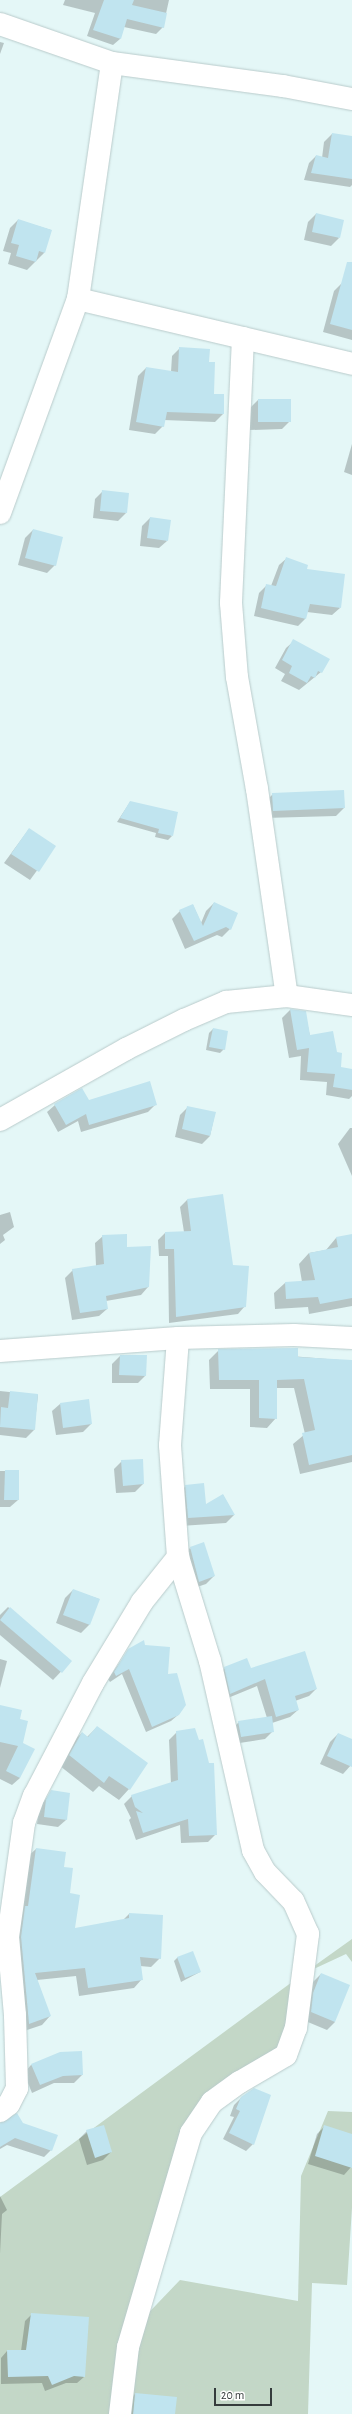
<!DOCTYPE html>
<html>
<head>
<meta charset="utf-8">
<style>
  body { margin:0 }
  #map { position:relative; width:352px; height:2414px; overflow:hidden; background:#e4f7f7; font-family:"Alegreya Sans",sans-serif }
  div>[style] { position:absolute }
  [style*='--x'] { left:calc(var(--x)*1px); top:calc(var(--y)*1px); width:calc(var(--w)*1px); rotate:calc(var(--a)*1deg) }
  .green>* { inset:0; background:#c3d7c7 }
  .shadow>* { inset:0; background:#0003 }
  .building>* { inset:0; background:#c0e4ef }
  .roads { filter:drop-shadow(0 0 1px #b9cbcb) drop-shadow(0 0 1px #b9cbcb) }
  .minor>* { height:22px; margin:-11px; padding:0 11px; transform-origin:11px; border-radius:11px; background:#fff }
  span { translate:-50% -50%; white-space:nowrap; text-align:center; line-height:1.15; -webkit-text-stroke:3px #fff; paint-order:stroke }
  .scale { position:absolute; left:214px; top:2388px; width:58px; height:18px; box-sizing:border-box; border:2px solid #353c3c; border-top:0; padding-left:5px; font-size:12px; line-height:14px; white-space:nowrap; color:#353c3c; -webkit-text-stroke:3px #fff; paint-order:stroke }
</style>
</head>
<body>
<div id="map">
  <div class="green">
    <i style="clip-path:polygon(352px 1939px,352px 1962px,346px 1954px,303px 1974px,286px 2055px,212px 2102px,134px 2328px,180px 2280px,298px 2301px,301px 2176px,328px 2111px,352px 2112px,352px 2208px,347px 2285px,312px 2283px,308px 2414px,0 2414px,0 2197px,303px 1974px)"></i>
  </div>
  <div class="shadow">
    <i style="clip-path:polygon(65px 0,169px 0,163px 27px,156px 34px,124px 27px,120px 39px,113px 45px,87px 36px,95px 13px,63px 5px)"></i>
    <i style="clip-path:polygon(0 42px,4px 43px,0 54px)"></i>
    <i style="clip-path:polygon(332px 134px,352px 137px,352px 185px,350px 187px,304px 180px,309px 163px,316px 156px,322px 158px,324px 142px)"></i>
    <i style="clip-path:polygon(316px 214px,339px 238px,331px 246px,304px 240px,308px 222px)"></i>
    <i style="clip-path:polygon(18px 220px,51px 230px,44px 253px,27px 270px,8px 264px,11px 253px,3px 251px,10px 228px)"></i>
    <i style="clip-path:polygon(342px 283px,352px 285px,352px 340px,323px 332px,334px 291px)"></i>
    <i style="clip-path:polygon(180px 348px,208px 363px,213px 395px,223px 414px,215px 422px,164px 420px,163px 426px,155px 434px,129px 430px,138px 376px,146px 368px,171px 372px,172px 356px)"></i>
    <i style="clip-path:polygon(258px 400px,290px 421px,282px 429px,250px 430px,250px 408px)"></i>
    <i style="clip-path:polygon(352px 444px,352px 475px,344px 472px)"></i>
    <i style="clip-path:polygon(103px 491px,126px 513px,118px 521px,93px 518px,95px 499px)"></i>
    <i style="clip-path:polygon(150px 518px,167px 541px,159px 548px,140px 546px,142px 526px)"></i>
    <i style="clip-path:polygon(33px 530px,55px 565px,47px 573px,18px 565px,25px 538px)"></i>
    <i style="clip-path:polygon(287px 558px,305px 570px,340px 608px,332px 615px,307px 612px,305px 619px,298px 626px,254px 616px,259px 593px,267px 585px,271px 586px,279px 565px)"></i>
    <i style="clip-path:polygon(294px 641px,321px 672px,299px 690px,281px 681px,285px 674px,275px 668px,286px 648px)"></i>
    <i style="clip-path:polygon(343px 791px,344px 808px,336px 816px,265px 818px,265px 802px,273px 794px)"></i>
    <i style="clip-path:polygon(130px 802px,172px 836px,168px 840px,155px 837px,156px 833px,117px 822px)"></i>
    <i style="clip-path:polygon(29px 829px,55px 846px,30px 880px,4px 863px)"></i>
    <i style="clip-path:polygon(214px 903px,230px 929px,222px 937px,217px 935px,185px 949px,172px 919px,180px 911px,193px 905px,201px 923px,206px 911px)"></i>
    <i style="clip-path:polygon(290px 1010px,305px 1012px,310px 1036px,340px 1068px,352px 1070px,352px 1096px,349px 1099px,326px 1095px,327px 1082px,300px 1080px,301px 1056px,289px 1058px,282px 1018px)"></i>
    <i style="clip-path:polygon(213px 1029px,224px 1049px,220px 1053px,206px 1050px,209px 1033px)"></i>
    <i style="clip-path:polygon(156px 1104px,148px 1112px,81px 1132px,78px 1121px,58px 1132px,47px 1112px,55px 1105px)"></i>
    <i style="clip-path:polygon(188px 1107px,215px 1113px,210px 1136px,202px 1144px,175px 1137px,180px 1115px)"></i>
    <i style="clip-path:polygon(350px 1128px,352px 1128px,352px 1176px,338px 1144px)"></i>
    <i style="clip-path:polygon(222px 1195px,232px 1266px,245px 1306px,238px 1314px,169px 1323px,168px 1256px,159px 1256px,158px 1240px,165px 1233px,184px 1232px,180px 1207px,187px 1200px)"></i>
    <i style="clip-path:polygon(10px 1212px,14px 1227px,3px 1235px,5px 1240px,0 1244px,0 1215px)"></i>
    <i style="clip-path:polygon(352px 1235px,352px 1306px,309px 1314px,308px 1307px,275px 1309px,274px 1293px,285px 1283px,302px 1282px,299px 1264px,309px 1253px,326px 1250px,336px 1238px)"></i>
    <i style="clip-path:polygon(103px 1236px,126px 1249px,148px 1287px,141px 1295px,106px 1301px,107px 1309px,99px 1316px,72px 1320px,65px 1278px,73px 1270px,96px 1266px,95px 1243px)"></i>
    <i style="clip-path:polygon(219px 1350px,352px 1361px,352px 1462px,300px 1474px,293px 1444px,305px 1434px,294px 1388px,276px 1388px,276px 1418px,267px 1428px,250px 1427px,250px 1389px,210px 1389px,209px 1360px)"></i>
    <i style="clip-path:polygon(120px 1356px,146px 1375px,138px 1383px,112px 1383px,112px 1364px)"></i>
    <i style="clip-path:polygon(0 1391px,38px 1395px,34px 1430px,26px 1438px,0 1435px)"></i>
    <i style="clip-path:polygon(60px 1404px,91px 1424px,83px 1432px,56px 1435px,52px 1411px)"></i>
    <i style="clip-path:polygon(122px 1461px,143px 1484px,135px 1492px,116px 1493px,114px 1469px)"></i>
    <i style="clip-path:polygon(0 1471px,18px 1471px,18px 1500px,10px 1507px,0 1507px)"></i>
    <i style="clip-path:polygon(186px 1486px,205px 1506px,223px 1495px,234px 1515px,226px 1523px,180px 1526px,178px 1494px)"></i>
    <i style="clip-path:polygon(190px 1548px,214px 1576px,206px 1584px,191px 1589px,182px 1556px)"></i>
    <i style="clip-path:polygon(73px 1590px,99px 1599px,89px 1625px,81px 1633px,56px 1623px,65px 1598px)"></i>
    <i style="clip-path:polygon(8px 1607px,71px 1661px,53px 1680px,0 1635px,0 1615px)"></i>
    <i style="clip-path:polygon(144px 1646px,167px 1675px,178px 1715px,171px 1721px,146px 1732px,122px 1674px,110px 1682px,108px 1679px,129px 1650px)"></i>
    <i style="clip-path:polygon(0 1659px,7px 1661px,0 1688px)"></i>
    <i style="clip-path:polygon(225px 1668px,251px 1669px,316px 1689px,309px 1696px,295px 1701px,298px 1710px,290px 1717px,272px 1723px,273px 1731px,265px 1739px,233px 1744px,231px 1730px,239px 1722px,267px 1718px,257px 1686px,223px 1700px,217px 1676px)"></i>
    <i style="clip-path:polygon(0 1706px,19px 1720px,22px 1744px,20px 1778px,12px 1785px,0 1779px)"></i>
    <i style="clip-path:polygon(97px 1727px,129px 1789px,119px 1800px,99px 1786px,93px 1792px,60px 1766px,71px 1743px,82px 1733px,87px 1737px)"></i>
    <i style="clip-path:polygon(177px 1732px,216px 1834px,208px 1842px,181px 1843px,180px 1825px,136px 1840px,129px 1820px,131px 1818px,124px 1804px,132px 1796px,171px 1784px,169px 1740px)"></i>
    <i style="clip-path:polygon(338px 1734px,352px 1740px,352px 1764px,343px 1774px,320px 1764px,330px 1742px)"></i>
    <i style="clip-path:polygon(52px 1791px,66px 1820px,58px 1827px,37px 1824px,39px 1808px)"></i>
    <i style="clip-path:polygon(36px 1849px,65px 1853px,63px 1868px,73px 1930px,122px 1921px,129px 1914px,160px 1958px,151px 1967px,140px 1966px,142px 1979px,134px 1988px,79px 1996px,76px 1976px,37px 1980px,50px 2016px,42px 2025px,21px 2032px,12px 1946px,27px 1857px)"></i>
    <i style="clip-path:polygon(178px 1957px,200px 1972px,181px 1982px,174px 1961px)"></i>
    <i style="clip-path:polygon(321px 1974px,335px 2022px,327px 2030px,303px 2020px,305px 2002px,313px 1982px)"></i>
    <i style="clip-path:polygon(31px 2065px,82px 2075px,74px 2083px,54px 2083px,32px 2093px,24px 2073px)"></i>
    <i style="clip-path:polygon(241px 2098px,253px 2144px,246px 2151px,223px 2139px,234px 2117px,230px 2116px,234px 2105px)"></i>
    <i style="clip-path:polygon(0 2124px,51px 2150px,44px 2157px,7px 2145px,0 2149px)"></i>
    <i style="clip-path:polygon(325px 2126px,352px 2135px,352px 2166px,344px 2175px,308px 2164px,317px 2134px)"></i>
    <i style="clip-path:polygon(87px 2131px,111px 2152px,103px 2160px,87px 2165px,79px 2139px)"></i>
    <i style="clip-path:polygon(0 2196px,7px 2210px,2px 2214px,0 2254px)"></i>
    <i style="clip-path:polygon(32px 2314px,84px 2377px,77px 2383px,66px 2383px,45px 2391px,42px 2383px,1px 2384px,1px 2358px,7px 2351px,21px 2351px,25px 2321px)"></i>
    <i style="clip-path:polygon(135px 2394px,174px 2414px,126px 2414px,127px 2402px)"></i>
  </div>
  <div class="building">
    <i style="clip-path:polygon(104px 0,134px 0,132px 5px,167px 13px,164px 28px,127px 19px,121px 39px,93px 30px)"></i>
    <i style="clip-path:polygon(332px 133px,352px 136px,352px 179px,311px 173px,316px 155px,328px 158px)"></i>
    <i style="clip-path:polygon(316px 213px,344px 220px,340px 238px,312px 232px)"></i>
    <i style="clip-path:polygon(18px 219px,52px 230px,45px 253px,39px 251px,36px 262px,16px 256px,19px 245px,11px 243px)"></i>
    <i style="clip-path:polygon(347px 262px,352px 262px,352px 330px,330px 324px)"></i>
    <i style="clip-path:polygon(179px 347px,210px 349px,209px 362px,215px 362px,214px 394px,224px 394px,224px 414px,167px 412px,164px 427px,136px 422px,146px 367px,178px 372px)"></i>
    <i style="clip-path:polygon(258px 399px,291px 399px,291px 422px,258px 422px)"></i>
    <i style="clip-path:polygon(102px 490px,129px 493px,127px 513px,100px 511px)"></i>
    <i style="clip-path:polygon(150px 517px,171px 520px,168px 541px,147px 538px)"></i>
    <i style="clip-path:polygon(33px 529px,63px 537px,56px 566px,25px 558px)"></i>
    <i style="clip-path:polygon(286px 557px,308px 565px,307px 569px,345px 574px,341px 608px,310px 604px,306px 619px,261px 608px,266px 584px,276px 586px)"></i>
    <i style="clip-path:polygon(293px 639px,330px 659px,322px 673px,318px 671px,315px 678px,311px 676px,307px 683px,289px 673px,292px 666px,282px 660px)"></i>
    <i style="clip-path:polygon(344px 790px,345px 808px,273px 811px,272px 793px)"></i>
    <i style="clip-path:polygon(130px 801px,178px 812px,173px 836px,158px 833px,159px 829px,120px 818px)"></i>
    <i style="clip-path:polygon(29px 828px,56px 846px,39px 872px,11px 854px)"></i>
    <i style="clip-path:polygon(214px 902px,238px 913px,231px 930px,226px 927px,194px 941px,179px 910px,193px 904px,203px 926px)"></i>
    <i style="clip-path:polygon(290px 1009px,306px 1011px,310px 1035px,333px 1031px,337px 1052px,342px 1053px,341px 1067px,352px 1069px,352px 1090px,333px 1087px,335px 1074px,307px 1072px,309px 1048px,297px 1050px)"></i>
    <i style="clip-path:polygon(213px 1028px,228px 1031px,225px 1050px,209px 1047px)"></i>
    <i style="clip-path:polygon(150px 1081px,157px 1105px,89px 1125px,86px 1114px,66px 1125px,54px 1104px,82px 1088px,89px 1100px)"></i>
    <i style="clip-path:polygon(187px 1106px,216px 1112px,210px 1136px,182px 1129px)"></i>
    <i style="clip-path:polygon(223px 1194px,233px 1265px,249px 1266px,246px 1307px,176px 1317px,174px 1249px,165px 1249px,165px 1232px,191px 1231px,187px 1199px)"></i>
    <i style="clip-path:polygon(127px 1234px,127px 1247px,151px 1246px,149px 1287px,106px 1296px,108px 1309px,80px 1313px,72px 1269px,104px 1264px,102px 1235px)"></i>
    <i style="clip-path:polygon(352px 1234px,352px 1298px,320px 1304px,318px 1297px,286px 1299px,285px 1282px,315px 1280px,309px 1253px,338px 1247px,336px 1237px)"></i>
    <i style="clip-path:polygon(298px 1348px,298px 1357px,352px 1360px,352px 1455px,309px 1465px,302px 1433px,315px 1430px,304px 1379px,277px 1380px,277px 1419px,259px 1418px,259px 1380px,219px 1380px,218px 1349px)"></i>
    <i style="clip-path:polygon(120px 1355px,147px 1355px,146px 1376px,119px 1375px)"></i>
    <i style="clip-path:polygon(10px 1391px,38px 1394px,35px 1430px,0 1427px,1px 1407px,8px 1408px)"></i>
    <i style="clip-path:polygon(89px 1399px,92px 1424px,63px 1428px,60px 1403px)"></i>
    <i style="clip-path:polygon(143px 1459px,144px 1484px,123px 1486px,121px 1460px)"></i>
    <i style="clip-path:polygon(5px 1470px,19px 1470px,19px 1500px,4px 1500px)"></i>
    <i style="clip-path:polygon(204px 1483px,206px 1504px,223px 1494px,235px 1515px,188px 1518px,185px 1485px)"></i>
    <i style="clip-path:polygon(204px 1542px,215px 1576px,199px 1582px,190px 1547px)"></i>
    <i style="clip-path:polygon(73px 1589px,100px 1599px,90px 1625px,63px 1615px)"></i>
    <i style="clip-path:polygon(10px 1607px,72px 1661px,62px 1673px,0 1620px)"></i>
    <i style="clip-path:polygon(144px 1640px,145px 1645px,170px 1647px,168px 1674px,177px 1673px,186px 1705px,179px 1715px,152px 1727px,129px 1669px,116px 1676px,114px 1672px,128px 1649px)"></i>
    <i style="clip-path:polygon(305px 1651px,317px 1689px,295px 1696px,299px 1710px,276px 1717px,265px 1679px,230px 1694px,224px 1667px,247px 1658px,251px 1668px)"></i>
    <i style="clip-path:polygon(0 1705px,22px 1710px,20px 1719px,28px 1721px,23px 1743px,35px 1749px,20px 1778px,6px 1771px,18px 1746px,0 1742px)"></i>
    <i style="clip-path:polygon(272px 1716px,274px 1732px,241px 1737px,238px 1721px)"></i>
    <i style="clip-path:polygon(97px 1726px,148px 1763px,130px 1790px,109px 1776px,104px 1783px,69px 1755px,82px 1732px,88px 1737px)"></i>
    <i style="clip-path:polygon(195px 1728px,199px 1740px,203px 1739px,209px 1763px,214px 1763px,217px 1835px,189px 1836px,188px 1819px,143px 1833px,136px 1811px,143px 1813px,135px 1807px,131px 1795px,178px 1780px,176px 1731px)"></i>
    <i style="clip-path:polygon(338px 1733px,352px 1739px,352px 1767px,327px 1756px)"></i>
    <i style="clip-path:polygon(51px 1790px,70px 1793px,67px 1820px,44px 1817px,46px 1799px)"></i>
    <i style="clip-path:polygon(36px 1848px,66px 1852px,64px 1867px,73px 1868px,70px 1893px,80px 1895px,75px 1928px,129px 1918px,129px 1913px,163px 1915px,161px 1959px,140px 1957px,143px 1980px,88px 1988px,85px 1968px,35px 1973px,51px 2016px,29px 2024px,21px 1937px,25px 1906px,28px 1906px)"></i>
    <i style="clip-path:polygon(193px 1951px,201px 1972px,185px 1978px,177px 1957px)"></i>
    <i style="clip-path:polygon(321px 1973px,350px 1985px,335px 2022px,311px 2012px,313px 1993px)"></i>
    <i style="clip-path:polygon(82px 2051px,83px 2075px,63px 2076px,40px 2085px,31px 2064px,60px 2052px)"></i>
    <i style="clip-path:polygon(254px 2088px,271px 2095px,254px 2145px,229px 2133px,240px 2111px,236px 2109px,241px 2097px)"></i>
    <i style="clip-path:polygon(17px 2113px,23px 2123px,58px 2135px,52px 2151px,15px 2138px,0 2147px,0 2123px)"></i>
    <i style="clip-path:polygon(104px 2125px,112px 2152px,95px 2158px,86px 2130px)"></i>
    <i style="clip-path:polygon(324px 2125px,352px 2134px,352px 2168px,315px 2156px)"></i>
    <i style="clip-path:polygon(31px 2313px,89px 2317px,85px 2377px,74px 2376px,52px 2385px,48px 2376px,8px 2377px,7px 2350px,26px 2350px)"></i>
    <i style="clip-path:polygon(135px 2393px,177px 2397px,175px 2414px,133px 2414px)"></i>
  </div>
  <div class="roads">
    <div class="minor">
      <i style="--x:0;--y:24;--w:119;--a:19.2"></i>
      <i style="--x:112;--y:63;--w:173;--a:7.7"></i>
      <i style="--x:283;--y:86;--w:70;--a:10.7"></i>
      <i style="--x:78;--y:299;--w:282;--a:13.3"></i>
      <i style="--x:243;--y:338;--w:265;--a:92.6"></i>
      <i style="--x:231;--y:603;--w:74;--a:85.4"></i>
      <i style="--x:237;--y:677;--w:114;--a:79.9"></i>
      <i style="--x:257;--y:789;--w:209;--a:81.8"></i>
      <i style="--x:0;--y:513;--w:228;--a:-70"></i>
      <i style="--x:78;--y:299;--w:238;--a:-81.8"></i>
      <i style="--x:0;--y:1120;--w:145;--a:-29.4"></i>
      <i style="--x:126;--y:1049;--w:65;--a:-26.6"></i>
      <i style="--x:184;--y:1020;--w:46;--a:-23.2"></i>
      <i style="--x:226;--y:1002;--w:61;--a:-5.6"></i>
      <i style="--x:287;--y:996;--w:66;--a:7.9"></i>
      <i style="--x:0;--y:1351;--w:178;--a:-4.2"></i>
      <i style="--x:178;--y:1338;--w:116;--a:-1.5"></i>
      <i style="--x:294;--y:1335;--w:58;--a:3"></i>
      <i style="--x:0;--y:2111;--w:11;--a:-38"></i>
      <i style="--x:9;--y:2104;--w:18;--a:-63"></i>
      <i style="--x:17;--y:2088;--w:73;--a:-91.6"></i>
      <i style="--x:15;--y:2015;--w:78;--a:-95.1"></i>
      <i style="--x:8;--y:1937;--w:115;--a:-82"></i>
      <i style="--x:24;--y:1823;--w:29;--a:-70"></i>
      <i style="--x:34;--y:1796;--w:127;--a:-62.4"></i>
      <i style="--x:93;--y:1683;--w:95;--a:-58.8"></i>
      <i style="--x:142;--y:1602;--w:58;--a:-51.3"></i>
      <i style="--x:120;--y:2414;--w:67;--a:-83.2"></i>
      <i style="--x:128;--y:2347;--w:223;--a:-73.6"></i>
      <i style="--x:191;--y:2133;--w:37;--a:-56"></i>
      <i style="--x:212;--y:2102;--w:34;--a:-36"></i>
      <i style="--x:240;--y:2082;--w:53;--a:-30.4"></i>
      <i style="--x:286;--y:2055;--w:29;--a:-70"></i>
      <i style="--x:296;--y:2028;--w:95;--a:-82.7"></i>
      <i style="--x:308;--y:1934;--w:36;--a:-114"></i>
      <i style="--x:293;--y:1901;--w:40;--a:-134"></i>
      <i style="--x:265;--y:1872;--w:25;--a:-119"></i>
      <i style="--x:253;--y:1850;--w:194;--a:-102.8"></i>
      <i style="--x:210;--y:1661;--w:109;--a:-107.1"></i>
      <i style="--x:178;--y:1557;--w:112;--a:-94.1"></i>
      <i style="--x:170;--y:1445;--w:107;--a:-85.7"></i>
    </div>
  </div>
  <div class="scale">20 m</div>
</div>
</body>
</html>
